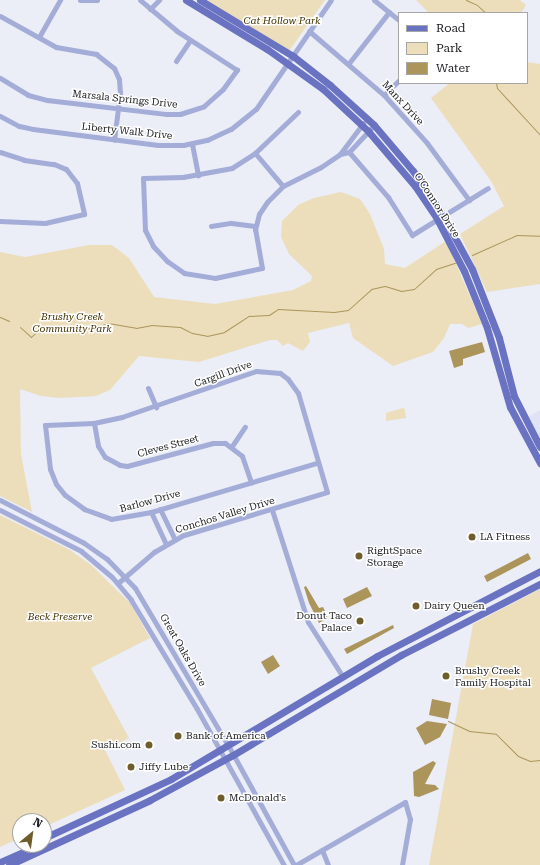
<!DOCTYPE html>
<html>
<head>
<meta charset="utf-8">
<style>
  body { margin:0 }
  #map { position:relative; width:540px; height:865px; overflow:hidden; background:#ebedf7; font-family:"Roboto Serif",serif }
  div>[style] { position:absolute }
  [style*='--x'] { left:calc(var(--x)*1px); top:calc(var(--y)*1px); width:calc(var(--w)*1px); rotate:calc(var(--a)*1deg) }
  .built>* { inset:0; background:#e0e3f5 }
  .green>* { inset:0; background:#ecdebb }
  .water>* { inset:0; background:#ac955b }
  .stream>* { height:1px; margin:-0.5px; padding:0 0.5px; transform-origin:0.5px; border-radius:0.5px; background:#ac955b }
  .minor>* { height:5px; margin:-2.5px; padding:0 2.5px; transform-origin:2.5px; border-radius:2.5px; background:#a4acd8 }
  .major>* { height:7px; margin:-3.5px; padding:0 3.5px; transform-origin:3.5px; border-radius:3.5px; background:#6973c1 }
  .dots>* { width:11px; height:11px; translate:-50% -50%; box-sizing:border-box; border:2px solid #fff; border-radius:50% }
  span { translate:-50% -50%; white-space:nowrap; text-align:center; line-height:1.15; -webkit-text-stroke:3px #fff; paint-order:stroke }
  .park-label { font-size:10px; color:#413100; font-style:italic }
  .street-label { font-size:10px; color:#202124 }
  .poi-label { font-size:10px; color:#202124 }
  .left { translate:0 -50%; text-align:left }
  .right { translate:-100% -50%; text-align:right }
  .legend { position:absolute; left:398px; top:12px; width:130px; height:72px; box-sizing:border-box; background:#fff; border:1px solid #a6a6a7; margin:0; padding:5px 7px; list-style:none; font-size:12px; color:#202124 }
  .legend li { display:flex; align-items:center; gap:8px; height:20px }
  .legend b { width:20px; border:1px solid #a6a6a7 }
  .north { position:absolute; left:12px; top:813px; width:40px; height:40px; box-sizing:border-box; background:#fff; border:1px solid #a6a6a7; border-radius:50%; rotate:29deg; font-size:11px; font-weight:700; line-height:16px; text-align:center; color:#202124 }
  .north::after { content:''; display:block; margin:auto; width:14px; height:18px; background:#6f5d2b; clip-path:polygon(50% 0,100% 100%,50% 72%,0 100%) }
</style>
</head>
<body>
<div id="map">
  <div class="built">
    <i style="clip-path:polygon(540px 410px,540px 438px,528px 417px)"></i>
  </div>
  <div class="green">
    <i style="clip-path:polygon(205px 0,325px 0,289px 51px)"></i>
    <i style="clip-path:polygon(416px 0,520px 0,526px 5px,521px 13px,429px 13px)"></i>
    <i style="clip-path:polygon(527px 62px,540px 64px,540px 284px,487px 292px,460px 234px,504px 206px,491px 181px,431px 98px,450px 83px,527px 83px)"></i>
    <i style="clip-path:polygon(341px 192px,360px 199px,370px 214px,384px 249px,385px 264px,405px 268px,446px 241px,482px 324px,468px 328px,462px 324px,450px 324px,444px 338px,433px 352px,393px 366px,353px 338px,349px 323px,308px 333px,310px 342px,303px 351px,288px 343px,283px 346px,277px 340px,270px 340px,199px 362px,139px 356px,110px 390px,96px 396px,59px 398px,41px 396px,20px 389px,21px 454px,32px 512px,0 496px,0 252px,25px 257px,89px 245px,112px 245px,129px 258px,154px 297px,215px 304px,293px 290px,311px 281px,312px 276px,289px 254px,281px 237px,282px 221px,298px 205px,314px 198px)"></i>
    <i style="clip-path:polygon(403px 408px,405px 410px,406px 418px,386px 421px,386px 413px)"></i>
    <i style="clip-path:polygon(0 515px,70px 550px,91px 565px,130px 603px,150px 638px,91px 668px,129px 738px,105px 750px,125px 790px,44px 827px,44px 821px,20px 821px,20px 838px,0 847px)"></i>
    <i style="clip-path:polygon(540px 589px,540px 865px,429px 865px,473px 624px)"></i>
  </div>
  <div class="water">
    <i style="clip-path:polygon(482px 342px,485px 352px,463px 359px,463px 365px,454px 368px,449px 351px)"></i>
    <i style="clip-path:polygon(528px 553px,531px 559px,487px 582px,484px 576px)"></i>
    <i style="clip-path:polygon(306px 586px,319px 608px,323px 607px,328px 618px,319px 623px,309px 603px,304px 587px)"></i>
    <i style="clip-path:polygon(367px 587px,372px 596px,347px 608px,343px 599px)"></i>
    <i style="clip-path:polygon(393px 625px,394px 628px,347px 654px,344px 649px)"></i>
    <i style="clip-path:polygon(273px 655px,280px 666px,268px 674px,261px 662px)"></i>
    <i style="clip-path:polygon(432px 699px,451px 703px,448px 719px,429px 715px)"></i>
    <i style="clip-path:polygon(427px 721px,447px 724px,440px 737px,425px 745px,416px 728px)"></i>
    <i style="clip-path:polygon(433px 761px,436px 763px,425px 784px,435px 785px,439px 789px,419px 797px,414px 796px,413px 772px)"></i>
  </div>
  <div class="stream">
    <i style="--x:466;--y:0;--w:12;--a:24"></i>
    <i style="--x:477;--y:5;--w:12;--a:42"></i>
    <i style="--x:496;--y:83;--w:5;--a:79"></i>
    <i style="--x:497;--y:88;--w:64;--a:47.5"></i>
    <i style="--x:472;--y:255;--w:49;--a:-24"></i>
    <i style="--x:517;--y:235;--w:23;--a:2"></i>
    <i style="--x:0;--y:317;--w:10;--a:24"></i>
    <i style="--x:20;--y:327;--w:15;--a:42"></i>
    <i style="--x:31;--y:337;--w:16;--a:-43"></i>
    <i style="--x:43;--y:326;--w:19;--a:9"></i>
    <i style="--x:62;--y:329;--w:12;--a:-14"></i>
    <i style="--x:74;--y:326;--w:18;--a:9"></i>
    <i style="--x:92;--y:329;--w:17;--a:-21"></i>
    <i style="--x:108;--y:323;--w:28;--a:10"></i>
    <i style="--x:136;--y:328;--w:15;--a:-11"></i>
    <i style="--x:151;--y:325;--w:29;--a:4"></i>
    <i style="--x:180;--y:327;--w:13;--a:27"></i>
    <i style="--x:192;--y:333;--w:15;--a:11"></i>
    <i style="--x:207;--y:336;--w:17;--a:-13"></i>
    <i style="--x:224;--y:332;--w:30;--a:-33"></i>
    <i style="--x:249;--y:316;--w:20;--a:-3"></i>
    <i style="--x:269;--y:315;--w:11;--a:-34"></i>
    <i style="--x:278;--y:309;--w:56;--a:3.1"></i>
    <i style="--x:334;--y:312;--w:14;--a:-8"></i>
    <i style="--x:348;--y:310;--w:31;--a:-42"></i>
    <i style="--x:371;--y:289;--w:14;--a:-12"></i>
    <i style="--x:385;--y:286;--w:17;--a:17"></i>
    <i style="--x:401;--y:291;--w:13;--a:-9"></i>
    <i style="--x:414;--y:289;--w:30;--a:-42"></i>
    <i style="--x:436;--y:269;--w:20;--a:-18"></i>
    <i style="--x:448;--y:721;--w:23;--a:25"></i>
    <i style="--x:469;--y:731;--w:27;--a:6"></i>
    <i style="--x:496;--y:734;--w:31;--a:45"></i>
    <i style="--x:518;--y:756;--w:13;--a:23"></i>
    <i style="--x:530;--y:761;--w:10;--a:-6"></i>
  </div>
  <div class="minor">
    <i style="--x:80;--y:0;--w:17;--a:0"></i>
    <i style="--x:374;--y:0;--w:32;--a:39"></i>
    <i style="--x:150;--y:9;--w:13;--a:-45"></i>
    <i style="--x:0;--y:16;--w:64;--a:29"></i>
    <i style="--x:56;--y:47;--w:41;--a:9.9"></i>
    <i style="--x:96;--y:54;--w:23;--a:38"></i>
    <i style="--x:114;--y:68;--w:12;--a:66"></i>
    <i style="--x:119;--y:79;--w:14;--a:86"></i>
    <i style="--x:120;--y:93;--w:47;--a:97.3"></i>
    <i style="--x:309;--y:31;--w:99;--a:40.5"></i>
    <i style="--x:384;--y:95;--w:64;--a:48.1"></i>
    <i style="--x:427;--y:143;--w:71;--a:53.6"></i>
    <i style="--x:39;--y:37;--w:43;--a:-60.4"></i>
    <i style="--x:176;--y:61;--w:25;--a:-56"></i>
    <i style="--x:349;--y:63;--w:65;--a:-51.9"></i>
    <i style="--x:0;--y:78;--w:33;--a:31"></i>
    <i style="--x:28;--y:95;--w:20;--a:15"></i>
    <i style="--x:47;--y:100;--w:121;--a:6.7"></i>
    <i style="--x:167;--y:114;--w:13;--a:0"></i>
    <i style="--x:180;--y:114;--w:25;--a:-18"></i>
    <i style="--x:204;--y:106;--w:25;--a:-42"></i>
    <i style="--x:223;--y:89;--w:24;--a:-54"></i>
    <i style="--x:237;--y:70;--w:72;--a:-147"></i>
    <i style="--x:177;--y:31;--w:48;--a:-140"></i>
    <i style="--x:384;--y:95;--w:21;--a:-45"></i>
    <i style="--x:298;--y:112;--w:59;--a:136.4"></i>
    <i style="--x:255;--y:153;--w:27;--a:147"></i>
    <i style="--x:232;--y:168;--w:50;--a:169.6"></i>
    <i style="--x:183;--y:177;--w:40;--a:178.6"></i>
    <i style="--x:143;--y:178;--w:52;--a:87.8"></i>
    <i style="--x:145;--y:230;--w:18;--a:63"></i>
    <i style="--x:153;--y:246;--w:21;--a:47"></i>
    <i style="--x:167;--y:261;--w:21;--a:35"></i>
    <i style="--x:184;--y:273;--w:31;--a:9"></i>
    <i style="--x:215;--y:278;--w:48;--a:-12"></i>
    <i style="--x:262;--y:268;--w:39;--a:-100"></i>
    <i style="--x:255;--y:230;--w:16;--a:-76"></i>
    <i style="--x:259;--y:214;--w:14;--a:-56"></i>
    <i style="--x:267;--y:202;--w:23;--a:-45"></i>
    <i style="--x:283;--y:186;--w:42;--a:-26.6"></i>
    <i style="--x:321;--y:167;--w:23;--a:-34"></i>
    <i style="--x:340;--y:154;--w:39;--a:-53"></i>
    <i style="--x:0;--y:116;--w:21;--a:28"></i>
    <i style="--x:19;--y:126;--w:14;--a:12"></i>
    <i style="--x:33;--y:129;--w:126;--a:7.3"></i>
    <i style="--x:158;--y:145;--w:25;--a:0"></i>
    <i style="--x:183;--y:145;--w:25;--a:-12"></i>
    <i style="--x:207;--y:140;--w:26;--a:-25"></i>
    <i style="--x:231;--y:129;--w:32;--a:-39"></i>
    <i style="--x:256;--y:109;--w:132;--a:-55.5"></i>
    <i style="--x:192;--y:144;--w:32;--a:79"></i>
    <i style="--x:0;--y:152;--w:25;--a:18"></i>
    <i style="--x:24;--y:160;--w:30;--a:8"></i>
    <i style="--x:54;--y:164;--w:13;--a:23"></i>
    <i style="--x:66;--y:169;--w:18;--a:52"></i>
    <i style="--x:77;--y:183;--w:32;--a:77"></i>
    <i style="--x:84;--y:214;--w:40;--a:167"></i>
    <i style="--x:45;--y:223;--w:45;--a:-177.5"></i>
    <i style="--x:349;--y:152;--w:60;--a:49.1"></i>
    <i style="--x:388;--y:197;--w:45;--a:57.7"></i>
    <i style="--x:412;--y:235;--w:89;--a:-31.7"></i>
    <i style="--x:255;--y:153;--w:43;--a:49.7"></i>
    <i style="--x:340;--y:154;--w:9;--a:-13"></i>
    <i style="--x:349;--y:152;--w:37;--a:-47"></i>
    <i style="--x:211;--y:226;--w:20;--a:-9"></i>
    <i style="--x:231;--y:223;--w:24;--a:7"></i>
    <i style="--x:148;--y:388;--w:21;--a:67"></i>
    <i style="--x:94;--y:423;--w:23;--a:80"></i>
    <i style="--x:98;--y:446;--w:13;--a:58"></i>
    <i style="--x:105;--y:457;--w:17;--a:28"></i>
    <i style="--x:120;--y:465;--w:7;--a:8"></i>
    <i style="--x:127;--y:466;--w:89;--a:-15"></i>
    <i style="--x:213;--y:443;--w:12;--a:0"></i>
    <i style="--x:225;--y:443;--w:21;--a:37"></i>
    <i style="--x:242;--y:456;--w:28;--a:71"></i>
    <i style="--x:232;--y:446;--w:23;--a:-56"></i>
    <i style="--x:0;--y:500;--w:94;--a:27.1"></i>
    <i style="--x:84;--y:543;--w:28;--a:35"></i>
    <i style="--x:107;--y:559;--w:40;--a:46"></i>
    <i style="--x:135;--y:588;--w:182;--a:59.4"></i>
    <i style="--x:228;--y:745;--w:137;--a:61.2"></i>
    <i style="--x:160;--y:509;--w:34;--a:64"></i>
    <i style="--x:0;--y:510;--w:91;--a:26.8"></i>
    <i style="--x:81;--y:551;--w:40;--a:40"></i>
    <i style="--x:112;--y:577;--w:30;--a:50"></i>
    <i style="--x:131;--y:600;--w:127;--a:58.8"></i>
    <i style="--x:197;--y:709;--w:179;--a:60.9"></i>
    <i style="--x:272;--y:510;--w:118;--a:72.2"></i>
    <i style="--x:308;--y:622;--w:65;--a:57.5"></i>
    <i style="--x:151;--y:512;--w:35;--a:65"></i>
    <i style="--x:118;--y:583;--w:48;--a:-40.7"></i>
    <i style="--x:154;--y:552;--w:34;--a:-30"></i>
    <i style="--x:184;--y:535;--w:149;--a:-16.7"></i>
    <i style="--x:327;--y:492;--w:103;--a:-106.3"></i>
    <i style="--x:298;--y:393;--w:17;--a:-126"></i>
    <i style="--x:288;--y:379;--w:10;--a:-143"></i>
    <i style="--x:280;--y:373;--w:24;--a:-175"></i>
    <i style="--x:256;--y:371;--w:142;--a:161.1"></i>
    <i style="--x:122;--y:417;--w:29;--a:168"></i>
    <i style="--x:94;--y:423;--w:49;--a:177.7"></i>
    <i style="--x:45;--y:425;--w:44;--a:83.5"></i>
    <i style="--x:50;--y:469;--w:16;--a:68"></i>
    <i style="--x:56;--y:484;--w:14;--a:51"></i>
    <i style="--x:65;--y:495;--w:24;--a:36"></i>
    <i style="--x:84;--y:509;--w:29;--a:20"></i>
    <i style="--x:111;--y:519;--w:41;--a:-9.9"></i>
    <i style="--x:151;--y:512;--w:172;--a:-16.5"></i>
    <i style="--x:322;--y:850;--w:16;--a:68"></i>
    <i style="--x:296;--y:865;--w:126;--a:-30"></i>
    <i style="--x:405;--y:802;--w:18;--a:74"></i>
    <i style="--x:410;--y:819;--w:47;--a:99.9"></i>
  </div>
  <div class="major">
    <i style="--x:186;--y:0;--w:95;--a:31.2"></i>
    <i style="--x:267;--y:49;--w:69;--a:35.5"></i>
    <i style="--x:323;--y:89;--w:62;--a:43"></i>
    <i style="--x:368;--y:131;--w:72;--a:49.5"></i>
    <i style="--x:415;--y:186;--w:40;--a:56"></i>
    <i style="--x:437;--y:219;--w:59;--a:62.6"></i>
    <i style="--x:464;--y:271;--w:61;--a:68"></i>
    <i style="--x:487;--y:328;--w:82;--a:73.8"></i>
    <i style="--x:510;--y:407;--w:64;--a:61.8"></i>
    <i style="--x:200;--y:0;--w:109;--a:31.1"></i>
    <i style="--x:293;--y:56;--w:47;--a:38.1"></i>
    <i style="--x:330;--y:85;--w:59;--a:42.3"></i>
    <i style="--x:374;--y:125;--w:60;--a:49.7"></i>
    <i style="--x:413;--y:171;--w:50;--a:55.7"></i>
    <i style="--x:441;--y:212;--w:65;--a:61.5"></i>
    <i style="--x:472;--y:269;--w:74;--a:68.6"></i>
    <i style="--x:499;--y:338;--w:60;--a:75.5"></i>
    <i style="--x:514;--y:396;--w:57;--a:63"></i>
    <i style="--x:44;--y:838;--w:140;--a:-24.9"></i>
    <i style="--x:171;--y:779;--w:240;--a:-30.8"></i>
    <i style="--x:377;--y:656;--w:184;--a:-27.5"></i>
    <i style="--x:0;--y:862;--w:43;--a:-23.6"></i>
    <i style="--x:9;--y:865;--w:155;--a:-24.7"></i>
    <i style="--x:150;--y:800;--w:94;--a:-28.5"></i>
    <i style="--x:233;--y:755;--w:196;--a:-30.8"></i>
    <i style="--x:401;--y:655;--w:156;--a:-27.1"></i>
  </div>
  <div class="dots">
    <i style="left:472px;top:537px;background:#6f5d2b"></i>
    <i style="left:359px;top:556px;background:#6f5d2b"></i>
    <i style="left:416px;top:606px;background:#6f5d2b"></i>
    <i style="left:360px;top:621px;background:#6f5d2b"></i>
    <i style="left:446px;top:676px;background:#6f5d2b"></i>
    <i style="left:178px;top:736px;background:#6f5d2b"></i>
    <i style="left:149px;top:745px;background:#6f5d2b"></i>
    <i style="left:131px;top:767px;background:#6f5d2b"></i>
    <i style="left:221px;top:798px;background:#6f5d2b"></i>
  </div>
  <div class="park-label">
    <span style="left:282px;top:21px">Cat Hollow Park</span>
    <span style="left:72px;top:322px">Brushy Creek<br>Community Park</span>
    <span style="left:60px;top:617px">Beck Preserve</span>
  </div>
  <div class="street-label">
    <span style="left:125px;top:99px;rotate:6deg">Marsala Springs Drive</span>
    <span style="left:403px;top:103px;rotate:47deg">Manx Drive</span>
    <span style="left:127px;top:131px;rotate:6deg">Liberty Walk Drive</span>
    <span style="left:437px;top:205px;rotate:57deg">O'Connor Drive</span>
    <span style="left:223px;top:374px;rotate:-20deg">Cargill Drive</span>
    <span style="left:168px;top:446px;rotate:-15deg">Cleves Street</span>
    <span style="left:150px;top:501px;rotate:-15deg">Barlow Drive</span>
    <span style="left:225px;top:515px;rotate:-17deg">Conchos Valley Drive</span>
    <span style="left:183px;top:650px;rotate:60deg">Great Oaks Drive</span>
  </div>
  <div class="poi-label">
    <span class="left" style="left:480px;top:537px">LA Fitness</span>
    <span class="left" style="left:367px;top:556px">RightSpace<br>Storage</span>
    <span class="left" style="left:424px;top:606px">Dairy Queen</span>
    <span class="right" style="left:352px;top:621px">Donut Taco<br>Palace</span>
    <span class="left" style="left:455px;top:676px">Brushy Creek<br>Family Hospital</span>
    <span class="left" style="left:186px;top:736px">Bank of America</span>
    <span class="right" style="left:141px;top:745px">Sushi.com</span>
    <span class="left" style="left:139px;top:767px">Jiffy Lube</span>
    <span class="left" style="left:229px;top:798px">McDonald's</span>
  </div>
  <ul class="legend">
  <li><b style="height:5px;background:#6973c1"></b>Road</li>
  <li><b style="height:11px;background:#ecdebb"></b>Park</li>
  <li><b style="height:11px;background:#ac955b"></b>Water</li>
  </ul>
  <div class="north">N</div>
</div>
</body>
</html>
